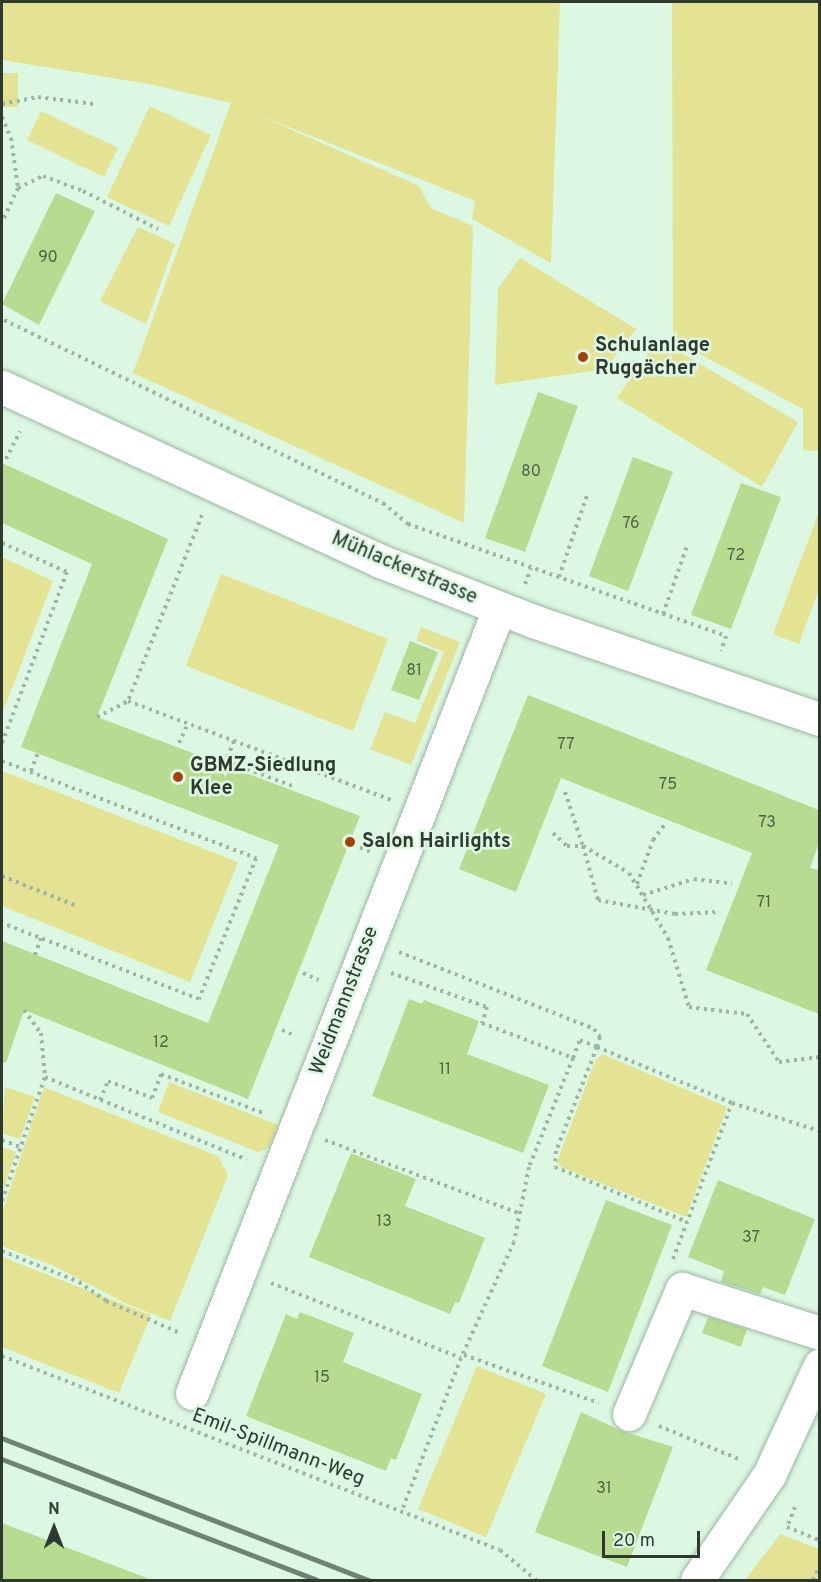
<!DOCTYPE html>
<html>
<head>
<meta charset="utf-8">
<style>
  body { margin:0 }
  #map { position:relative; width:821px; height:1582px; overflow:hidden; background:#dcf8e2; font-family:Overpass,sans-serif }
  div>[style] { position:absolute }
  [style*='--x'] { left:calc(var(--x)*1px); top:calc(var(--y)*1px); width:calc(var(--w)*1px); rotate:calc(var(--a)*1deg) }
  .green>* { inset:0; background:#e3e393 }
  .building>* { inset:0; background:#b7dc91 }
  .path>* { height:4px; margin-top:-2px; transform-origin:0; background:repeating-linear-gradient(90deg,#9fb5a3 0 3px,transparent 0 7.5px) }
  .roads { filter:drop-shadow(0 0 2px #9bb6a0) drop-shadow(0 0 2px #9bb6a0) }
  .minor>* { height:33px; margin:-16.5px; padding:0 16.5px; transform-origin:16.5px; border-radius:16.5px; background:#fff }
  .rail>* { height:4.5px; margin:-2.25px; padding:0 2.25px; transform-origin:2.25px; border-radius:2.25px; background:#708274 }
  .dots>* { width:16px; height:16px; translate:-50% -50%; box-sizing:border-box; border:3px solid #dcf8e2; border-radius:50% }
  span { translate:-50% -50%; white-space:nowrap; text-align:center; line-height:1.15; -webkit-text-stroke:5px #dcf8e2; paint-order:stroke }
  .number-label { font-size:16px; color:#506248 }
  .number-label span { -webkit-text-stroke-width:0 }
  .poi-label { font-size:20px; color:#2e3930; font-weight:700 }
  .left { translate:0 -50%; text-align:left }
  .street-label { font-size:20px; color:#2e3930 }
  .frame { position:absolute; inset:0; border:3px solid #2e3930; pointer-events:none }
  .north { position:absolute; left:24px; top:1498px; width:60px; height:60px; -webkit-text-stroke:4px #dcf8e2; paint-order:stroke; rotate:0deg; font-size:16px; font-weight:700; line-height:24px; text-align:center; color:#2e3930 }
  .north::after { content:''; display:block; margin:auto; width:21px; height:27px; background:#2e3930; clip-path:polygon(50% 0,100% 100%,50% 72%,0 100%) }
  .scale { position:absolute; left:602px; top:1531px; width:98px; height:27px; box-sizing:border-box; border:3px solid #2e3930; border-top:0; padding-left:8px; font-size:18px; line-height:21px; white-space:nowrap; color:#2e3930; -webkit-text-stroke:4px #dcf8e2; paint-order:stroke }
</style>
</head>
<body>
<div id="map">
  <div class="green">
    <i style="clip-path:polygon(2px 2px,560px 2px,551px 263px,472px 219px,475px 201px,256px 114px,419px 186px,431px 208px,473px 226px,464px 523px,133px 373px,231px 103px,149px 84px,2px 60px)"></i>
    <i style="clip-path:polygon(672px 2px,819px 2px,819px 451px,803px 450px,803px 409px,673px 340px)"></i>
    <i style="clip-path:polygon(2px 73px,18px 73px,18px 107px,2px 107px)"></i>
    <i style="clip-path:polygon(150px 106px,211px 135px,169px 226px,107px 197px)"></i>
    <i style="clip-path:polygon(41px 111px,118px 148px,104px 177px,27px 140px)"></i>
    <i style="clip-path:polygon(138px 227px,175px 244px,146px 324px,100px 301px)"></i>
    <i style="clip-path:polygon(520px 258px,636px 329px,605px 369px,495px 385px,498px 289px)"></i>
    <i style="clip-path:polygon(658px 339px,798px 422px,762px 487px,617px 398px)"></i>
    <i style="clip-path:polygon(819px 512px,819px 589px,799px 644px,773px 634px)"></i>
    <i style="clip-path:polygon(2px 557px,53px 581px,2px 714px)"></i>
    <i style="clip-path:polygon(221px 574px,388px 639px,353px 731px,186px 666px)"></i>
    <i style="clip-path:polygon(421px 627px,460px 642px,411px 765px,370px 749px,385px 712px,415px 723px,444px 652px,416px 640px)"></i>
    <i style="clip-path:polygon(2px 771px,238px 862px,190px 982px,2px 906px)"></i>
    <i style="clip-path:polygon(602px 1054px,727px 1107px,686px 1217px,561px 1167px,557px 1162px,595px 1061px)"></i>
    <i style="clip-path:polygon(169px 1082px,278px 1125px,268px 1149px,258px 1152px,158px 1112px)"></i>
    <i style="clip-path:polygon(5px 1087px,35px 1097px,20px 1139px,2px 1133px)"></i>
    <i style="clip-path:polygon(44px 1087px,218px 1156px,228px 1175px,170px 1321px,125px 1303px,54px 1266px,2px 1246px,2px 1212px)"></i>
    <i style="clip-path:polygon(2px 1147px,16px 1152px,2px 1194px)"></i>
    <i style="clip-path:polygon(2px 1257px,151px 1315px,119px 1393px,2px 1347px)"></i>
    <i style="clip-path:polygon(477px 1366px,546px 1394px,486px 1537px,418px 1509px)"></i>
    <i style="clip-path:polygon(780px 1534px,819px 1549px,819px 1580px,745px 1580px)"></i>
  </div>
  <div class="building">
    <i style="clip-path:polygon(56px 193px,95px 211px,39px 325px,2px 304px)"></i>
    <i style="clip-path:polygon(538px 392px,578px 406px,525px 552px,485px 538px)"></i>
    <i style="clip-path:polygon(633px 457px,673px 472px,628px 591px,589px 576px)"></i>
    <i style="clip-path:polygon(2px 463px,168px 539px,97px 717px,360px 816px,248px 1099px,24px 1010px,6px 1063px,2px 1062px,2px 941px,208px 1023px,279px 845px,21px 747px,92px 564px,2px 523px)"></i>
    <i style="clip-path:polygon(741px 483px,781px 497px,731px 629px,691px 615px)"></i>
    <i style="clip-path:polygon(410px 641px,438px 652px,419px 700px,391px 690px)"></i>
    <i style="clip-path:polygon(528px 695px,819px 810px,819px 843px,810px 868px,819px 870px,819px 1014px,706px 970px,752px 853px,561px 778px,516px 892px,459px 869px)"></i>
    <i style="clip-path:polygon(409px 999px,422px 1004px,424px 1000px,479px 1021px,467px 1054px,549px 1085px,523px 1153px,372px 1096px)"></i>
    <i style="clip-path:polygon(351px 1153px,416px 1179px,405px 1206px,485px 1238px,459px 1303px,455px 1302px,450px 1314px,309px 1257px)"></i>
    <i style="clip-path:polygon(718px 1180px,815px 1219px,785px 1295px,763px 1287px,760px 1294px,721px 1282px,724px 1271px,688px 1257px)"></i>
    <i style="clip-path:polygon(606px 1200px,672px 1225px,608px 1392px,542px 1366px)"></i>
    <i style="clip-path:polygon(300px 1312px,354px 1333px,343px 1362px,422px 1394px,396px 1460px,391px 1458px,386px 1471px,246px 1416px,286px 1314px,297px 1319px)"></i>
    <i style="clip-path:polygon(708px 1317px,747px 1329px,741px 1347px,702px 1333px)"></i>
    <i style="clip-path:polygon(581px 1412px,622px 1431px,673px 1447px,627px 1567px,535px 1532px)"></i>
    <i style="clip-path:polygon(2px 1523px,147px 1578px,147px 1581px,2px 1581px)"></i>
  </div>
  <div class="path">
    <i style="--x:2;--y:104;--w:37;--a:-11"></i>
    <i style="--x:38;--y:97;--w:56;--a:7.1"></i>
    <i style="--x:2;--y:117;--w:23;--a:67"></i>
    <i style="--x:11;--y:138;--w:50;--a:82"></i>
    <i style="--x:18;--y:188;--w:38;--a:115"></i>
    <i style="--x:18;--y:188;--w:28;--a:-26"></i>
    <i style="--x:43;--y:176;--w:43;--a:20.6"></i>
    <i style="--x:83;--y:191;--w:84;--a:26.9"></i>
    <i style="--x:4;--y:320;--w:421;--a:25.8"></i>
    <i style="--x:383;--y:503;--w:33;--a:40"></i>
    <i style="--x:408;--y:524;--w:337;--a:19.4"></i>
    <i style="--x:726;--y:636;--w:16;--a:108"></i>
    <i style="--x:6;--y:459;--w:31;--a:-63"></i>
    <i style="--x:202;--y:515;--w:200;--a:111.7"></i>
    <i style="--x:128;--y:701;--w:281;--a:20.6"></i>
    <i style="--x:2;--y:543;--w:71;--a:24"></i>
    <i style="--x:67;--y:572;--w:183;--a:110.8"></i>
    <i style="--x:559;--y:577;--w:89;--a:-71"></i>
    <i style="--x:525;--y:584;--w:17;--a:-69"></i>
    <i style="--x:663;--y:614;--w:75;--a:-70.6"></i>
    <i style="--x:97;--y:717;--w:35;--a:-27"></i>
    <i style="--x:234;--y:741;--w:22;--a:112"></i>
    <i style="--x:226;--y:761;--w:74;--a:20.6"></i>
    <i style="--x:179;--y:743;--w:21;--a:-65"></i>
    <i style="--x:2;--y:761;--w:272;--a:20.9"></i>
    <i style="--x:256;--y:858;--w:152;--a:112"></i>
    <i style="--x:199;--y:999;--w:211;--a:-158.9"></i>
    <i style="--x:31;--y:771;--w:19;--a:-69"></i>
    <i style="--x:565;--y:792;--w:57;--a:71.6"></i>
    <i style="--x:583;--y:846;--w:53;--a:30.4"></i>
    <i style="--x:629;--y:873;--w:76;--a:59"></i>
    <i style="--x:668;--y:938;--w:72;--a:73.1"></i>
    <i style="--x:689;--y:1007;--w:58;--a:6.9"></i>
    <i style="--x:747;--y:1014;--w:58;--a:56.3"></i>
    <i style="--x:779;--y:1062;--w:41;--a:-7"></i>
    <i style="--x:553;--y:833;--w:19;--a:43"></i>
    <i style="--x:567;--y:846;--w:16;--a:0"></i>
    <i style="--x:583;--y:846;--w:56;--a:74.5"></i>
    <i style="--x:598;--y:900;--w:78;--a:10.3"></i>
    <i style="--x:675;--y:914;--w:44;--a:-2.6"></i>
    <i style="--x:353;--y:845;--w:19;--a:21"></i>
    <i style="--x:2;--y:876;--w:78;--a:21.9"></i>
    <i style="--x:637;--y:884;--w:47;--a:-70"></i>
    <i style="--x:653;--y:840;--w:21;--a:-53"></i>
    <i style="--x:643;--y:895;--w:53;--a:-17.4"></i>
    <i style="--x:694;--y:879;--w:38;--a:7"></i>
    <i style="--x:399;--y:952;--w:210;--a:21.5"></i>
    <i style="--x:594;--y:1029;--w:10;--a:53"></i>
    <i style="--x:600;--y:1037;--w:10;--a:107"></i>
    <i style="--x:597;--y:1047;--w:146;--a:22.5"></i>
    <i style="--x:732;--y:1103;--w:92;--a:17.7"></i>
    <i style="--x:35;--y:955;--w:18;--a:-71"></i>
    <i style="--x:303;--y:973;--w:17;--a:24"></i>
    <i style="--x:391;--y:973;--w:102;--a:19.5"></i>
    <i style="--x:487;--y:1007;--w:17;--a:107"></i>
    <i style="--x:482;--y:1023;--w:97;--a:21"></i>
    <i style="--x:573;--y:1058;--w:118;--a:112"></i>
    <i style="--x:529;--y:1167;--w:76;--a:101.3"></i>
    <i style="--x:514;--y:1242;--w:128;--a:114.6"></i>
    <i style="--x:461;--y:1358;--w:163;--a:111.2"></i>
    <i style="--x:24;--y:1010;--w:29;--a:54"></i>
    <i style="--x:41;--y:1033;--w:44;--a:84.8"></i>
    <i style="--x:282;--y:1030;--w:15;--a:23"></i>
    <i style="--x:573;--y:1058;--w:19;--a:-69"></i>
    <i style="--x:580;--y:1040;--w:18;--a:22"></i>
    <i style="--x:597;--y:1047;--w:112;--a:111.5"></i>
    <i style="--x:556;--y:1151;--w:16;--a:94"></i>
    <i style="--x:555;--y:1167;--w:143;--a:22.6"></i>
    <i style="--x:100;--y:1100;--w:21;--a:-67"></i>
    <i style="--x:108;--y:1081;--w:47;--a:21.1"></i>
    <i style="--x:152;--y:1098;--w:26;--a:-69"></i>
    <i style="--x:161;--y:1074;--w:112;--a:20.9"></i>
    <i style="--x:2;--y:1140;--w:19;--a:21"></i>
    <i style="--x:325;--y:1140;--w:210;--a:20.7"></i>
    <i style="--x:2;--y:1201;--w:131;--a:-70.9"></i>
    <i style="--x:45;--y:1077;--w:218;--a:22.3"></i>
    <i style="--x:2;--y:1251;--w:83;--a:21.9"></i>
    <i style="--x:79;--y:1282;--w:33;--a:35"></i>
    <i style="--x:106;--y:1301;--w:81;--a:23.4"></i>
    <i style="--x:673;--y:1259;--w:167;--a:-69.3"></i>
    <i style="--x:271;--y:1283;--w:204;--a:21.5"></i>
    <i style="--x:464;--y:1355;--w:143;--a:19.6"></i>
    <i style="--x:2;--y:1356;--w:534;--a:21.28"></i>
    <i style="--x:500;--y:1550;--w:47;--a:39.8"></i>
    <i style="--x:659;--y:1426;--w:89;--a:22.5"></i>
    <i style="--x:795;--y:1507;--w:22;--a:112"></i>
    <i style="--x:787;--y:1527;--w:35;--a:22"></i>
    <i style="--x:813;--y:1580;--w:17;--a:-65"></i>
  </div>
  <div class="roads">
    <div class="minor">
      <i style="--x:2;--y:387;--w:416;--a:24.7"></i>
      <i style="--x:380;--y:561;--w:164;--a:21.4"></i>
      <i style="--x:533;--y:621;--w:303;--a:18.9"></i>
      <i style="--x:192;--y:1393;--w:842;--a:-68.62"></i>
      <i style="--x:629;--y:1414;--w:136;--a:-67"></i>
      <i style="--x:682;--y:1289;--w:145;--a:17.7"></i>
      <i style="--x:697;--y:1580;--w:127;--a:-55.6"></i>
      <i style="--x:769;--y:1475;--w:121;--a:-65.1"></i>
    </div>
  </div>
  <div class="rail">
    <i style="--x:2;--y:1438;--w:394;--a:21.2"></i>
    <i style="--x:2;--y:1459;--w:337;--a:21"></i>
  </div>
  <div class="dots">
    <i style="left:583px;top:357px;background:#a44106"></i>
    <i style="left:178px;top:777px;background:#a44106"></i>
    <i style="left:350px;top:842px;background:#a44106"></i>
  </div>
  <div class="number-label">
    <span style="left:48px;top:258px">90</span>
    <span style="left:531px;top:472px">80</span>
    <span style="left:631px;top:524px">76</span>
    <span style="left:736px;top:556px">72</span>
    <span style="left:414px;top:671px">81</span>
    <span style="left:566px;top:745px">77</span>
    <span style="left:668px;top:785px">75</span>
    <span style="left:767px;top:823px">73</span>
    <span style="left:764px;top:903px">71</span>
    <span style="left:161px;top:1043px">12</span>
    <span style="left:445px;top:1070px">11</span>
    <span style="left:384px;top:1222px">13</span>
    <span style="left:751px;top:1238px">37</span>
    <span style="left:322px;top:1378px">15</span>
    <span style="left:604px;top:1489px">31</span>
  </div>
  <div class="poi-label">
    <span class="left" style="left:595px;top:358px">Schulanlage<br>Ruggächer</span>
    <span class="left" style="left:190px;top:778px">GBMZ-Siedlung<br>Klee</span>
    <span class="left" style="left:362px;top:842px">Salon Hairlights</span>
  </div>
  <div class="street-label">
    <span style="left:404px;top:569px;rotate:23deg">Mühlackerstrasse</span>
    <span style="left:345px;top:1001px;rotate:-69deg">Weidmannstrasse</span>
    <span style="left:278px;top:1448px;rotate:21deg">Emil-Spillmann-Weg</span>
  </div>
  <div class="frame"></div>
  <div class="north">N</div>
  <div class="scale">20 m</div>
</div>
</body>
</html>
